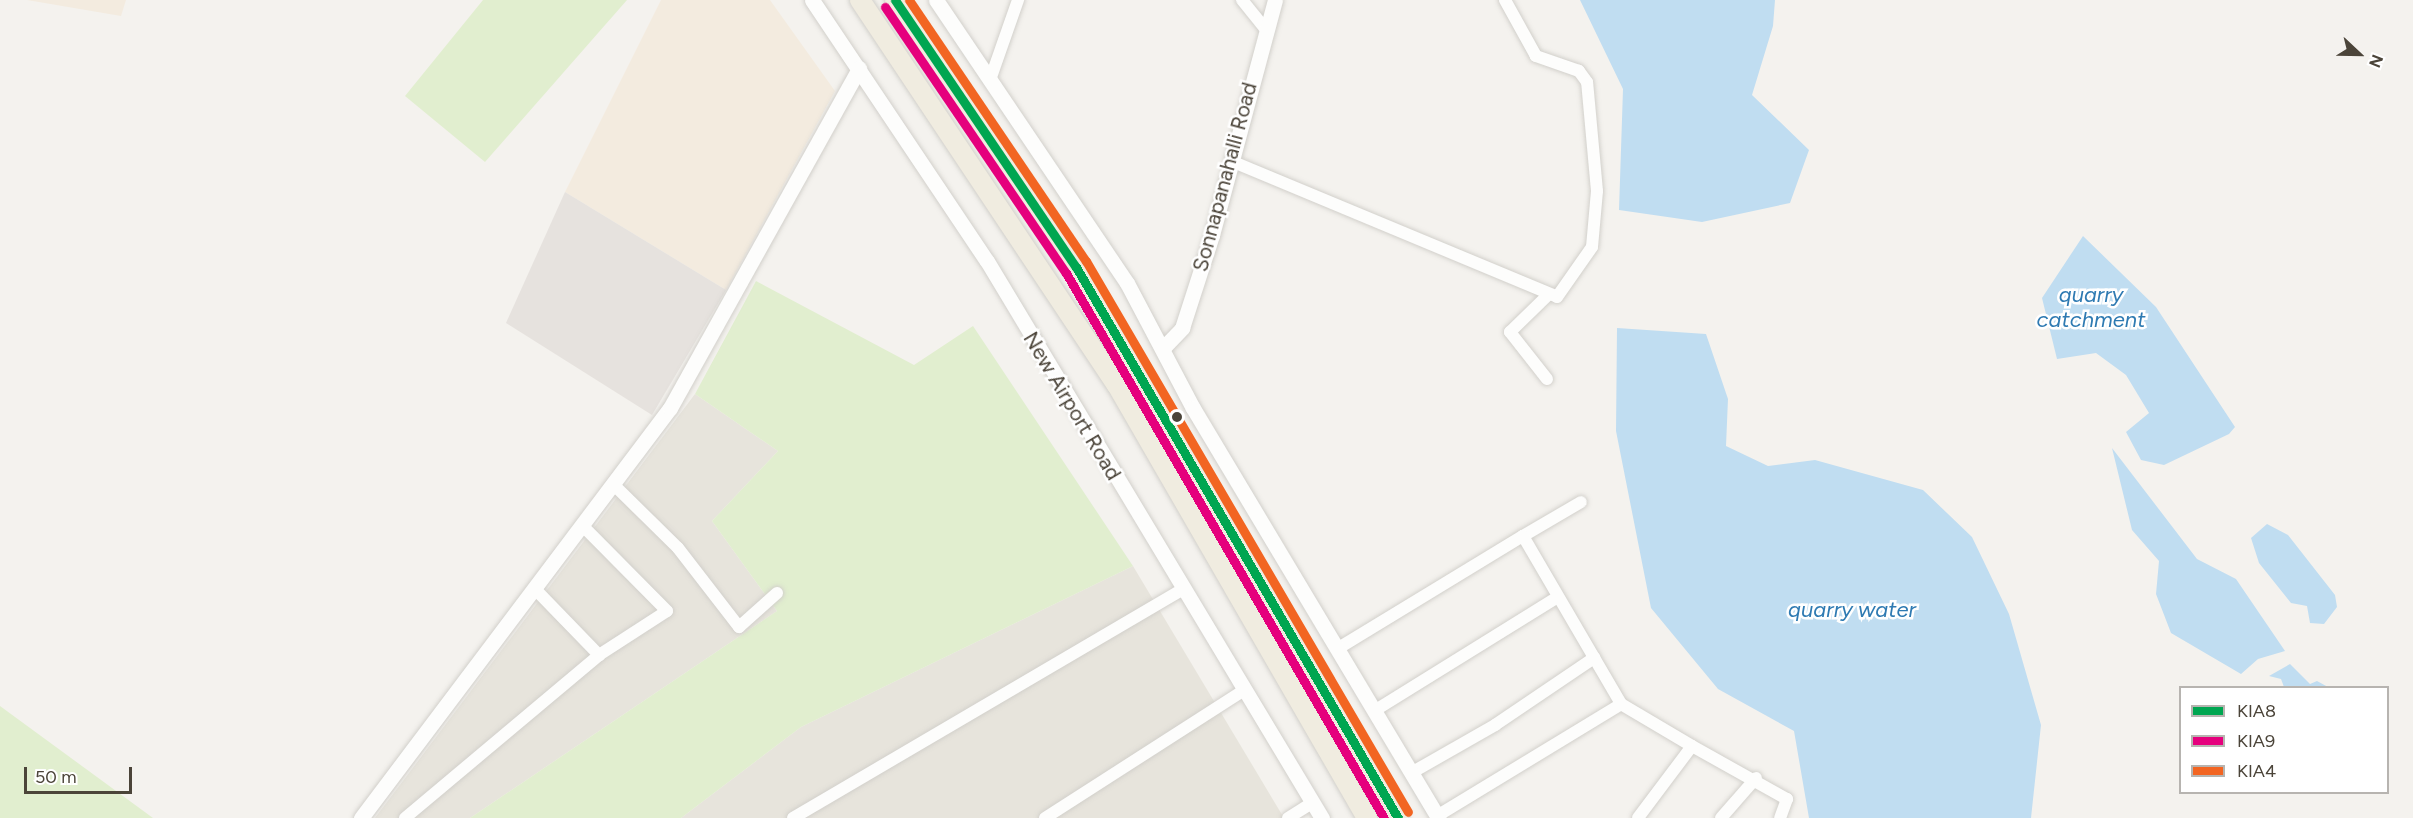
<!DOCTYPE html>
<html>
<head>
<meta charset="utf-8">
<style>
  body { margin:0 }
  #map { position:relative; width:2413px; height:818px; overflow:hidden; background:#f4f2ee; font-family:Figtree,sans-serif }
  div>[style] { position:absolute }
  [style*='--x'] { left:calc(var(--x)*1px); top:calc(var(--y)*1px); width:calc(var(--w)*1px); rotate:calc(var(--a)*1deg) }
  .residential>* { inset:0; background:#e7e4dc }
  .commercial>* { inset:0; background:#f3ebdf }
  .industrial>* { inset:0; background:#e6e2de }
  .green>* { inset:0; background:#e1eecf }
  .water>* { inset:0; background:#c0ddf1 }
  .roads { filter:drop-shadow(0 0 2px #d2d0cb) drop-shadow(0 0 2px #d2d0cb) }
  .minor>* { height:12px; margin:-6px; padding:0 6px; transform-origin:6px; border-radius:6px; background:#fdfdfc }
  .tertiary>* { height:15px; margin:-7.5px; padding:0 7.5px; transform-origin:7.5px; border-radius:7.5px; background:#fdfdfc }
  .trunk>* { height:20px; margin:-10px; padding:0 10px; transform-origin:10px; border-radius:10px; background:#f0ece0 }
  .bus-1>* { height:9px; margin:-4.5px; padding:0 4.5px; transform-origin:4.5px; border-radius:4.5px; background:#00a651 }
  .bus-2>* { height:9px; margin:-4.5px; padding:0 4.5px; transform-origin:4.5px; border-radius:4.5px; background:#e5007d }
  .bus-3>* { height:9px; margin:-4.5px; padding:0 4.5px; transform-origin:4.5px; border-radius:4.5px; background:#f26522 }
  .dots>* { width:16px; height:16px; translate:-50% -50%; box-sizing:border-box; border:3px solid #fff; border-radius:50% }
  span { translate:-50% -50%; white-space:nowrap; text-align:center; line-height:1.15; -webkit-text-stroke:5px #fff; paint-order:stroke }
  .street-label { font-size:21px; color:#4b4439 }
  .water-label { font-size:22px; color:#2e7ab2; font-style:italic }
  .legend { position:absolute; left:2179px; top:686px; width:210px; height:108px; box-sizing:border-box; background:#fff; border:2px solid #b7b4b0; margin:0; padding:8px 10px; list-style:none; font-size:18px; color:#4b4439 }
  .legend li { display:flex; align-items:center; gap:12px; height:30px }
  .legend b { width:30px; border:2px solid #b7b4b0 }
  .north { position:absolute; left:2329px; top:24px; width:60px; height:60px; -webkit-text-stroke:4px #fff; paint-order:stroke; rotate:112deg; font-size:16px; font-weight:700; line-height:24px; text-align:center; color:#4b4439 }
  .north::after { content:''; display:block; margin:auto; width:21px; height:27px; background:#4b4439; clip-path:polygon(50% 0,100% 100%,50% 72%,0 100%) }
  .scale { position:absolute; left:24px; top:767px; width:108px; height:27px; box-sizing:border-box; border:3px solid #4b4439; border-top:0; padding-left:8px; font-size:18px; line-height:21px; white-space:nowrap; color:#4b4439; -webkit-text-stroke:4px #fff; paint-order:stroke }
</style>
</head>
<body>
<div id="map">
  <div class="residential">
    <i style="clip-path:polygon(695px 394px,778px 451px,712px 521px,777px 611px,470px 818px,375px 818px)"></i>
    <i style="clip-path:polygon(1133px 566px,1284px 818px,681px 818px,801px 727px)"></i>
  </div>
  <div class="commercial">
    <i style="clip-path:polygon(27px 0,126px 0,121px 16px)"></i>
    <i style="clip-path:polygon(661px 0,770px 0,835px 91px,726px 290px,565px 192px)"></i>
  </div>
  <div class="industrial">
    <i style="clip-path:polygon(565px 192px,726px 290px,652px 415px,506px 323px)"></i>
  </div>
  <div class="green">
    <i style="clip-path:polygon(483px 0,627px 0,485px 162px,405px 96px)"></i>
    <i style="clip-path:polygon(756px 281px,914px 365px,973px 326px,1133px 566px,801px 727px,681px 818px,470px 818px,777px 611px,712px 521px,778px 451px,695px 394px)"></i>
    <i style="clip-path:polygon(0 706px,153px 818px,0 818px)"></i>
  </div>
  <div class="water">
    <i style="clip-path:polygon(1580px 0,1775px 0,1773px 26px,1752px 95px,1809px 150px,1790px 203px,1702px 222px,1619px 210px,1623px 89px)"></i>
    <i style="clip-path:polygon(2083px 236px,2156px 307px,2235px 427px,2229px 434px,2164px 465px,2141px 460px,2126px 432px,2149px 413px,2126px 375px,2096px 353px,2057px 359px,2042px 298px)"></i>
    <i style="clip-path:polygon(1617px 328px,1706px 334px,1728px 399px,1726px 446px,1768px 466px,1815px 460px,1923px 490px,1972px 537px,2009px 614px,2041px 725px,2031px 818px,1809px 818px,1794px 731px,1718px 689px,1651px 608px,1616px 431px)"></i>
    <i style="clip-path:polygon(2112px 448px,2197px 559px,2236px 579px,2285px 651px,2258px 659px,2241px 674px,2171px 633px,2156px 594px,2159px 561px,2132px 530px)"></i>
    <i style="clip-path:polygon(2267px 524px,2288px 535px,2335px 595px,2337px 607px,2324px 624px,2310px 623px,2307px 606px,2291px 603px,2259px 563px,2251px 538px)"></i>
    <i style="clip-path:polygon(2290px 664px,2310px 684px,2317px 681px,2328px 687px,2284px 687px,2281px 679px,2269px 676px)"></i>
  </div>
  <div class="roads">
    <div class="minor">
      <i style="--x:1242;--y:0;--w:38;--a:51"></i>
      <i style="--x:990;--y:80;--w:85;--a:-70.7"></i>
      <i style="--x:1231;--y:161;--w:353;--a:22.6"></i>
      <i style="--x:1557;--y:297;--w:61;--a:-55"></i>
      <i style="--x:1592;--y:247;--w:56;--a:-84.9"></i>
      <i style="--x:1597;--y:191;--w:109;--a:-95.2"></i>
      <i style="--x:1587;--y:82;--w:14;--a:-126"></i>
      <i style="--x:1579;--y:71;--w:46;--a:-160.8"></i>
      <i style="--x:1536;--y:56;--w:64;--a:-119"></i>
      <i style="--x:1547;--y:379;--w:60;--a:-128.2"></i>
      <i style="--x:1510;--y:332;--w:53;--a:-44.2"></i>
      <i style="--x:615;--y:486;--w:88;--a:44.5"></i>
      <i style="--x:678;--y:548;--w:100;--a:52.3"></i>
      <i style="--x:739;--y:627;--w:51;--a:-41.8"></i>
      <i style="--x:1523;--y:536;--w:67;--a:-30.4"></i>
      <i style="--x:536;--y:590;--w:91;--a:45.9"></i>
      <i style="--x:599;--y:655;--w:81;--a:-32.9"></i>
      <i style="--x:667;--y:611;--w:120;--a:-134.7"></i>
      <i style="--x:1337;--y:649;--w:218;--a:-31.3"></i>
      <i style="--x:1523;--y:536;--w:194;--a:59.7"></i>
      <i style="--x:1621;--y:704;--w:82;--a:30.6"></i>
      <i style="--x:1692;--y:746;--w:90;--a:126.9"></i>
      <i style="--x:1374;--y:711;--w:216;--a:-31.8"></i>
      <i style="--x:1692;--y:746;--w:109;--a:29.2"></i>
      <i style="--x:1787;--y:799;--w:20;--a:110"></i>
      <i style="--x:1411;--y:773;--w:97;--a:-29.7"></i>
      <i style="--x:1495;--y:725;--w:120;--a:-34.1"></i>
      <i style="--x:1437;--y:816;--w:215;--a:-31.3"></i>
      <i style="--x:405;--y:818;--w:253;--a:-40"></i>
      <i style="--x:793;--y:818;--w:450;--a:-30.4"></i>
      <i style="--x:1045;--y:818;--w:235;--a:-32.7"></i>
      <i style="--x:1288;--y:818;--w:28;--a:-32"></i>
      <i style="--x:1721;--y:818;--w:53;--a:-48.8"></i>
    </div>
    <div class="tertiary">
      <i style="--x:812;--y:0;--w:314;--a:56.2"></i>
      <i style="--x:987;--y:261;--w:650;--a:58.98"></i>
      <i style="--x:936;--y:0;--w:341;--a:56"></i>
      <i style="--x:1127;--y:283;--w:141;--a:62.2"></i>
      <i style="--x:1193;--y:408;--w:478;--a:59.1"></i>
      <i style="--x:1163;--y:348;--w:28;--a:-46"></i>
      <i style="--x:1182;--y:328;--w:98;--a:-72.1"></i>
      <i style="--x:1212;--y:235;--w:243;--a:-75"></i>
      <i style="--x:361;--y:818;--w:513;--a:-53"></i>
      <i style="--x:670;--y:408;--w:389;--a:-60.9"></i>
    </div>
    <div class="trunk">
      <i style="--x:860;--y:0;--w:463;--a:56.3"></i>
      <i style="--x:1117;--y:385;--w:500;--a:60"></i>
      <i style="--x:895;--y:0;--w:323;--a:55.9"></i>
      <i style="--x:1076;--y:267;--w:638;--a:59.7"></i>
    </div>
  </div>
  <div class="bus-1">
    <i style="--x:895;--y:0;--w:323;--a:55.9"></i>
    <i style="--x:1076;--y:267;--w:638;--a:59.7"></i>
  </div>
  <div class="bus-2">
    <i style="--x:885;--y:7;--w:322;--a:55.8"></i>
    <i style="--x:1066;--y:273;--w:631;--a:59.74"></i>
  </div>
  <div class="bus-3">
    <i style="--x:909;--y:0;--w:315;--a:55.9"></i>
    <i style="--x:1086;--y:261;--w:638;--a:59.7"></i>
  </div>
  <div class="dots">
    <i style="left:1177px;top:417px;background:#4b4439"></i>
  </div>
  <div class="street-label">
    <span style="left:1225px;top:177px;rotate:-75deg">Sonnapanahalli Road</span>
    <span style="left:1072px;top:406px;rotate:59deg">New Airport Road</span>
  </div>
  <div class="water-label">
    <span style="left:2091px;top:307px">quarry<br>catchment</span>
    <span style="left:1852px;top:610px">quarry water</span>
  </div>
  <ul class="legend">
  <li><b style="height:8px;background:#00a651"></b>KIA8</li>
  <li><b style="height:8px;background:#e5007d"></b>KIA9</li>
  <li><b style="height:8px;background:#f26522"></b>KIA4</li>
  </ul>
  <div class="north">N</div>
  <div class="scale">50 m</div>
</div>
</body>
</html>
